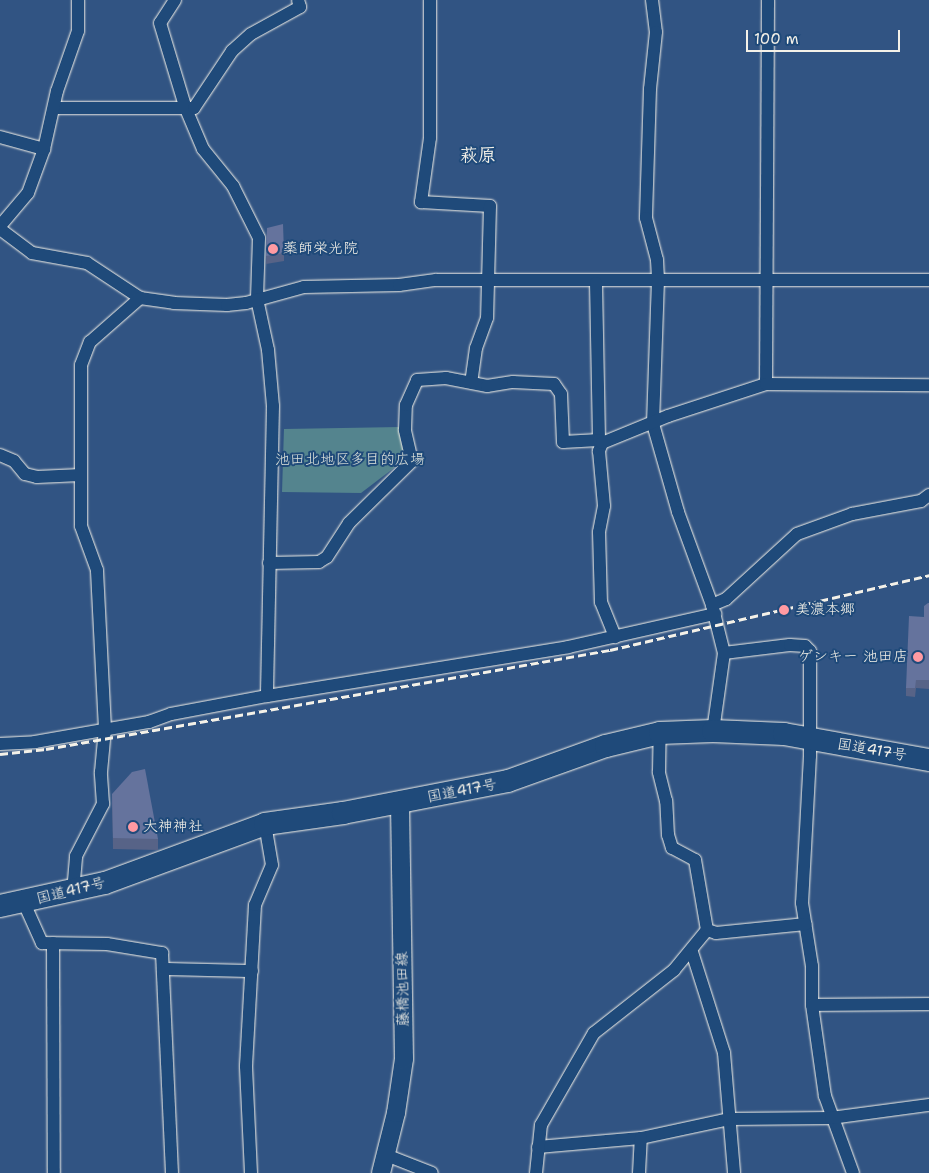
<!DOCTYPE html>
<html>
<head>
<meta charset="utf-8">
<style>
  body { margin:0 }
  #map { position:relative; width:929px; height:1173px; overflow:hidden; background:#315483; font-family:"Shantell Sans","Klee One",sans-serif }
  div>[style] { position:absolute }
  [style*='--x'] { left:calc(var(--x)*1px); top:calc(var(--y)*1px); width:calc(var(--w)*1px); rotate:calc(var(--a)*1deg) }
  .green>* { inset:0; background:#54848e }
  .roads { filter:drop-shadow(0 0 1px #f4f1e8) drop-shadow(0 0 1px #f4f1e8) }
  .street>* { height:12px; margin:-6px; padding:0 6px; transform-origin:6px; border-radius:6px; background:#1f4a7a }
  .secondary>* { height:18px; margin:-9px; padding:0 9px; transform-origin:9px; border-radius:9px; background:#1f4a7a }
  .highway>* { height:22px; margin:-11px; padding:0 11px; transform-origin:11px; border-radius:11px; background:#1f4a7a }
  .rail>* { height:3px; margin-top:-1.5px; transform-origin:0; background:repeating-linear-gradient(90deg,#f4f1e8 0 8px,transparent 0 12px) }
  .wall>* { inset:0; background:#576387 }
  .building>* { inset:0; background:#65739d }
  .dots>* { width:14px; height:14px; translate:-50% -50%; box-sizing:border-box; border:2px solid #1f4a7a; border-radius:50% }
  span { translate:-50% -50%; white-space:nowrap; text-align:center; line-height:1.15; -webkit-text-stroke:4px #1f4a7a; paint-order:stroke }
  .poi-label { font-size:15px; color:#f4f1e8 }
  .left { translate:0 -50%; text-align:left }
  .right { translate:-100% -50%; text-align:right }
  .park-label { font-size:15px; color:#dce1da }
  .street-label { font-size:15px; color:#f4f1e8 }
  .quarter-label { font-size:18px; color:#f4f1e8; font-weight:700 }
  .scale { position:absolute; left:746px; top:30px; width:154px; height:22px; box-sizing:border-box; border:2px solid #f4f1e8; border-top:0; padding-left:6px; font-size:15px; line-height:18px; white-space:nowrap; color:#f4f1e8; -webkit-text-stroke:4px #1f4a7a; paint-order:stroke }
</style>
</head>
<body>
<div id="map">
  <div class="green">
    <i style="clip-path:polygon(400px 427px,407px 458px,361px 493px,282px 492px,284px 429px)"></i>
  </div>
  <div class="roads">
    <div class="street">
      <i style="--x:175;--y:0;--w:27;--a:123"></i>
      <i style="--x:160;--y:23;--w:90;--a:73.2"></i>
      <i style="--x:186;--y:109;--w:43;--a:67"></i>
      <i style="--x:203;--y:149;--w:48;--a:51"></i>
      <i style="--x:233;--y:186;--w:58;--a:63.4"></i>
      <i style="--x:259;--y:238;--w:61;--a:91.9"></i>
      <i style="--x:257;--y:299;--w:52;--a:77.8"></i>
      <i style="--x:268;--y:350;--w:56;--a:84.9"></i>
      <i style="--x:273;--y:406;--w:290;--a:91.2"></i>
      <i style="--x:430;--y:0;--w:138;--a:90"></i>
      <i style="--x:430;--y:138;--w:65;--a:98"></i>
      <i style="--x:421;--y:202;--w:69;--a:3.3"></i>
      <i style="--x:490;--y:206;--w:112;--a:91.5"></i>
      <i style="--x:487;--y:318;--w:32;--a:110"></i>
      <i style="--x:476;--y:348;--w:35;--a:98"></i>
      <i style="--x:652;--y:0;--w:32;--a:83"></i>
      <i style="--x:656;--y:32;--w:57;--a:96"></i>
      <i style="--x:650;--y:89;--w:129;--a:91.8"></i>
      <i style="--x:646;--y:218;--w:43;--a:75.3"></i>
      <i style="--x:657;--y:260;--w:20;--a:87"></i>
      <i style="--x:658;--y:280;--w:144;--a:92"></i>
      <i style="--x:653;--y:424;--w:91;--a:74.1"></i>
      <i style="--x:678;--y:512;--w:99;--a:69.9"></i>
      <i style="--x:712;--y:605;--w:49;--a:76"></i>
      <i style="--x:724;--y:653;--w:79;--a:98"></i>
      <i style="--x:55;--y:108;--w:139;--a:0"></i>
      <i style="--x:194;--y:108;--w:69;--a:-56.3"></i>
      <i style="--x:232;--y:51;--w:25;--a:-42"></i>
      <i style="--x:251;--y:34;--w:56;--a:-28.9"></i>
      <i style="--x:300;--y:7;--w:7;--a:-106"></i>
      <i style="--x:0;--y:137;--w:46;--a:15.3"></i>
      <i style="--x:0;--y:226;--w:43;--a:-49.7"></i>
      <i style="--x:28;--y:193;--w:47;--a:-70"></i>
      <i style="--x:44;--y:149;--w:59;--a:-77.4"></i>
      <i style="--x:57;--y:91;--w:64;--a:-70.7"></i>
      <i style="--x:78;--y:31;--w:31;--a:-90"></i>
      <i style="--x:0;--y:229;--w:40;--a:37"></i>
      <i style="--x:32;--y:253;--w:56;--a:10.3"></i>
      <i style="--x:87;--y:263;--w:64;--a:33.4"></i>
      <i style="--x:140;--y:298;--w:34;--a:8"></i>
      <i style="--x:174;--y:303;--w:53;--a:2.2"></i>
      <i style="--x:227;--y:305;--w:19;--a:-6"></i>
      <i style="--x:246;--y:303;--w:60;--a:-15.4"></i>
      <i style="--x:304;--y:287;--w:95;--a:-1.2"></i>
      <i style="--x:399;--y:285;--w:37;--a:-8"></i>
      <i style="--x:436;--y:280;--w:493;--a:0"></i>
      <i style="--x:596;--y:283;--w:157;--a:88.9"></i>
      <i style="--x:766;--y:384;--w:384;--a:-89.7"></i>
      <i style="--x:602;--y:443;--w:9;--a:111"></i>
      <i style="--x:599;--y:451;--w:55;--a:84.8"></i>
      <i style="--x:604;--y:506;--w:26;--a:101"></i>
      <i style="--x:599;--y:532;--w:70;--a:88.4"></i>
      <i style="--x:601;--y:602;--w:38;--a:68"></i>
      <i style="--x:0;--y:455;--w:15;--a:23"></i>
      <i style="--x:14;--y:461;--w:17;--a:50"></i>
      <i style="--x:25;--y:474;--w:12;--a:14"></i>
      <i style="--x:37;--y:477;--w:44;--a:-2.6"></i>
      <i style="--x:269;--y:563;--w:50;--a:-1.1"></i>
      <i style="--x:319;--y:562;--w:9;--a:-32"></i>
      <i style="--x:327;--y:557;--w:40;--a:-57.1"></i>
      <i style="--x:349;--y:523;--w:88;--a:-44.5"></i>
      <i style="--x:412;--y:461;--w:32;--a:-103"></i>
      <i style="--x:405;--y:430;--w:25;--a:-88"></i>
      <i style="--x:406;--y:405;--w:27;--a:-66"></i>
      <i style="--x:417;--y:380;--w:29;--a:-4"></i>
      <i style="--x:446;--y:378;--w:42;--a:11"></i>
      <i style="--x:487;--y:386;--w:26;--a:-9"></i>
      <i style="--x:513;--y:382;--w:41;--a:2.8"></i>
      <i style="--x:554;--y:384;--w:12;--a:55"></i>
      <i style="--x:561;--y:394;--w:48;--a:87.6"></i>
      <i style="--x:563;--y:442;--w:36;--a:-3"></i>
      <i style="--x:599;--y:440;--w:4;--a:45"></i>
      <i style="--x:602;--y:443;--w:71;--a:-22.2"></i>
      <i style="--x:668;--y:416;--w:103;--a:-18.1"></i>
      <i style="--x:766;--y:384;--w:163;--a:0.4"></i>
      <i style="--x:712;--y:605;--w:15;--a:-23"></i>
      <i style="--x:726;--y:599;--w:96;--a:-42.5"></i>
      <i style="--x:797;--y:534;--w:59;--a:-20"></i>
      <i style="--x:852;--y:514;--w:70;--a:-10.7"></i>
      <i style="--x:921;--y:501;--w:10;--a:-37"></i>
      <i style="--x:724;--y:653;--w:66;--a:-6.9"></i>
      <i style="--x:790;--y:645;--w:15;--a:4"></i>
      <i style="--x:805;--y:646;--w:7;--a:45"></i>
      <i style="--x:810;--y:651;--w:105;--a:90"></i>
      <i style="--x:810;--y:756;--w:147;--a:93.1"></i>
      <i style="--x:802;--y:903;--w:64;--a:81"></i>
      <i style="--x:812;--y:966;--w:39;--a:90"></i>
      <i style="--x:812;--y:1005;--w:92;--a:81.9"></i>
      <i style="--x:825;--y:1096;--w:82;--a:70"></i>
      <i style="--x:0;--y:744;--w:35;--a:-3"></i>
      <i style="--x:35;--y:742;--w:116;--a:-10"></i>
      <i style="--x:149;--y:722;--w:23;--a:-20"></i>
      <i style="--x:171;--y:714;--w:98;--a:-10.6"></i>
      <i style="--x:267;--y:696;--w:305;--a:-9.2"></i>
      <i style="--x:568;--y:647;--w:151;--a:-12.7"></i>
      <i style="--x:73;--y:892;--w:36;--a:-85"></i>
      <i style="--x:76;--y:856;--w:59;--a:-62.6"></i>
      <i style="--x:103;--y:804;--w:32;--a:-94"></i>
      <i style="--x:101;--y:772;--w:43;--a:-84.7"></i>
      <i style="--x:105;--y:729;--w:159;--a:-92.9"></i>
      <i style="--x:97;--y:570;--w:47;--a:-110"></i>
      <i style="--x:81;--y:526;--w:161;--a:-90"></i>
      <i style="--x:81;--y:365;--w:25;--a:-69"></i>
      <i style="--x:90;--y:342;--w:67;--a:-41.3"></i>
      <i style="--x:24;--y:903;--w:44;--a:65.8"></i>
      <i style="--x:42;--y:943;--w:65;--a:0.9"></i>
      <i style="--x:107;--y:944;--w:56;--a:9.3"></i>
      <i style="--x:162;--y:953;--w:220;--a:87.4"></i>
      <i style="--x:707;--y:930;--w:9;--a:18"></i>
      <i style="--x:716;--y:933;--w:90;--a:-5.7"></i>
      <i style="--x:53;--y:943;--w:230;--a:89.8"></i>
      <i style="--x:692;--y:952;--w:106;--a:72.4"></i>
      <i style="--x:724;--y:1053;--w:120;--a:85.2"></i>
      <i style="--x:163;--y:969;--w:89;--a:1.3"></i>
      <i style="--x:812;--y:1005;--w:117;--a:-0.5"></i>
      <i style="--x:538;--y:1147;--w:103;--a:-5"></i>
      <i style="--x:641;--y:1138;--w:91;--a:-12.1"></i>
      <i style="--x:730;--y:1119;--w:101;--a:-0.6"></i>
      <i style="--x:831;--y:1118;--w:99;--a:-7.6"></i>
      <i style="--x:386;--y:1155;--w:49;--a:21.4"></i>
      <i style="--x:251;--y:1173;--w:107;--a:-92.7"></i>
      <i style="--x:246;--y:1066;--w:161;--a:-86.8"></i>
      <i style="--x:255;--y:905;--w:43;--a:-67"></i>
      <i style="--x:272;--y:865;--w:42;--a:-99.7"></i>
      <i style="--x:536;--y:1173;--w:48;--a:-84.1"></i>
      <i style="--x:541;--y:1125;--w:106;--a:-60.1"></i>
      <i style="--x:594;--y:1033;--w:102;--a:-38.2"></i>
      <i style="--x:674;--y:970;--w:52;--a:-50.5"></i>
      <i style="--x:707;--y:930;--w:71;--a:-99.7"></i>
      <i style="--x:695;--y:860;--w:26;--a:-152"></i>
      <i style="--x:672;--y:848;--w:14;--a:-107"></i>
      <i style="--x:668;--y:835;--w:34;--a:-93"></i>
      <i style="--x:666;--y:801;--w:30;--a:-104"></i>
      <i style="--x:659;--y:772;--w:39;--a:-89"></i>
      <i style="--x:639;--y:1173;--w:35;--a:-87"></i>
    </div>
    <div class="secondary">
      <i style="--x:381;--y:1173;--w:62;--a:-76"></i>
      <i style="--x:396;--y:1113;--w:55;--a:-81.6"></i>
      <i style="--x:404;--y:1059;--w:256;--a:-90.9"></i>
    </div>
    <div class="highway">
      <i style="--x:0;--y:906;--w:107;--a:-12.4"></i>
      <i style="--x:105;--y:883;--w:171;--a:-20.2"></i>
      <i style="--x:265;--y:824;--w:79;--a:-8"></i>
      <i style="--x:343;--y:813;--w:168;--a:-11"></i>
      <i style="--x:508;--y:781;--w:104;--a:-19.7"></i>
      <i style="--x:606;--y:746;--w:56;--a:-13.5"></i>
      <i style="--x:660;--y:733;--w:53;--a:-2.2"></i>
      <i style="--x:713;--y:731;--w:71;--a:2.4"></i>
      <i style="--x:784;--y:734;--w:147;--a:10.2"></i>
    </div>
  </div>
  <div class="rail">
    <i style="--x:0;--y:754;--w:46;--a:-6.2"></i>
    <i style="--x:46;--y:749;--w:573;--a:-9.96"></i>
    <i style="--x:610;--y:650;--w:328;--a:-13.2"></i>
  </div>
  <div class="wall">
    <i style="clip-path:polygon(267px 228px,284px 253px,284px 261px,266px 264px)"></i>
    <i style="clip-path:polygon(929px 603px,929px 689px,916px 688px,915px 697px,906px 696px,906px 688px,924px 617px)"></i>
    <i style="clip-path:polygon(112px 794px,158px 839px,158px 850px,113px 849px)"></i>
  </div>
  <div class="building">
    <i style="clip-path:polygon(283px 224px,284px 253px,266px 256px,267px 228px)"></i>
    <i style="clip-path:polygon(928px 603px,929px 603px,929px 680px,916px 680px,915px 688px,906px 688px,909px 616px,924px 617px,924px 606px)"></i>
    <i style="clip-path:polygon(145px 769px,158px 839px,113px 838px,112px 794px,132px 772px)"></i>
  </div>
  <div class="dots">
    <i style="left:273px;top:249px;background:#ff9aa2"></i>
    <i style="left:784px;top:610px;background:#ff9aa2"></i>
    <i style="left:918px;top:657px;background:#ff9aa2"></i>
    <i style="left:133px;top:827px;background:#ff9aa2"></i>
  </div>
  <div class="poi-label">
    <span class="left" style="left:283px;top:249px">薬師栄光院</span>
    <span class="left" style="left:795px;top:610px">美濃本郷</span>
    <span class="right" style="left:908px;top:657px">ゲンキー 池田店</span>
    <span class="left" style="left:143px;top:827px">大神神社</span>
  </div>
  <div class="park-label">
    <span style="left:350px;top:460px">池田北地区多目的広場</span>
  </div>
  <div class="street-label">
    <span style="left:872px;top:750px;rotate:10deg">国道417号</span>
    <span style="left:462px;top:791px;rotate:-11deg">国道417号</span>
    <span style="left:71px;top:891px;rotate:-14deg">国道417号</span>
    <span style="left:403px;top:989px;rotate:-91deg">藤橋池田線</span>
  </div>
  <div class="quarter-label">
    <span style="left:478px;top:155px">萩原</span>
  </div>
  <div class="scale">100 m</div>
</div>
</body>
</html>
